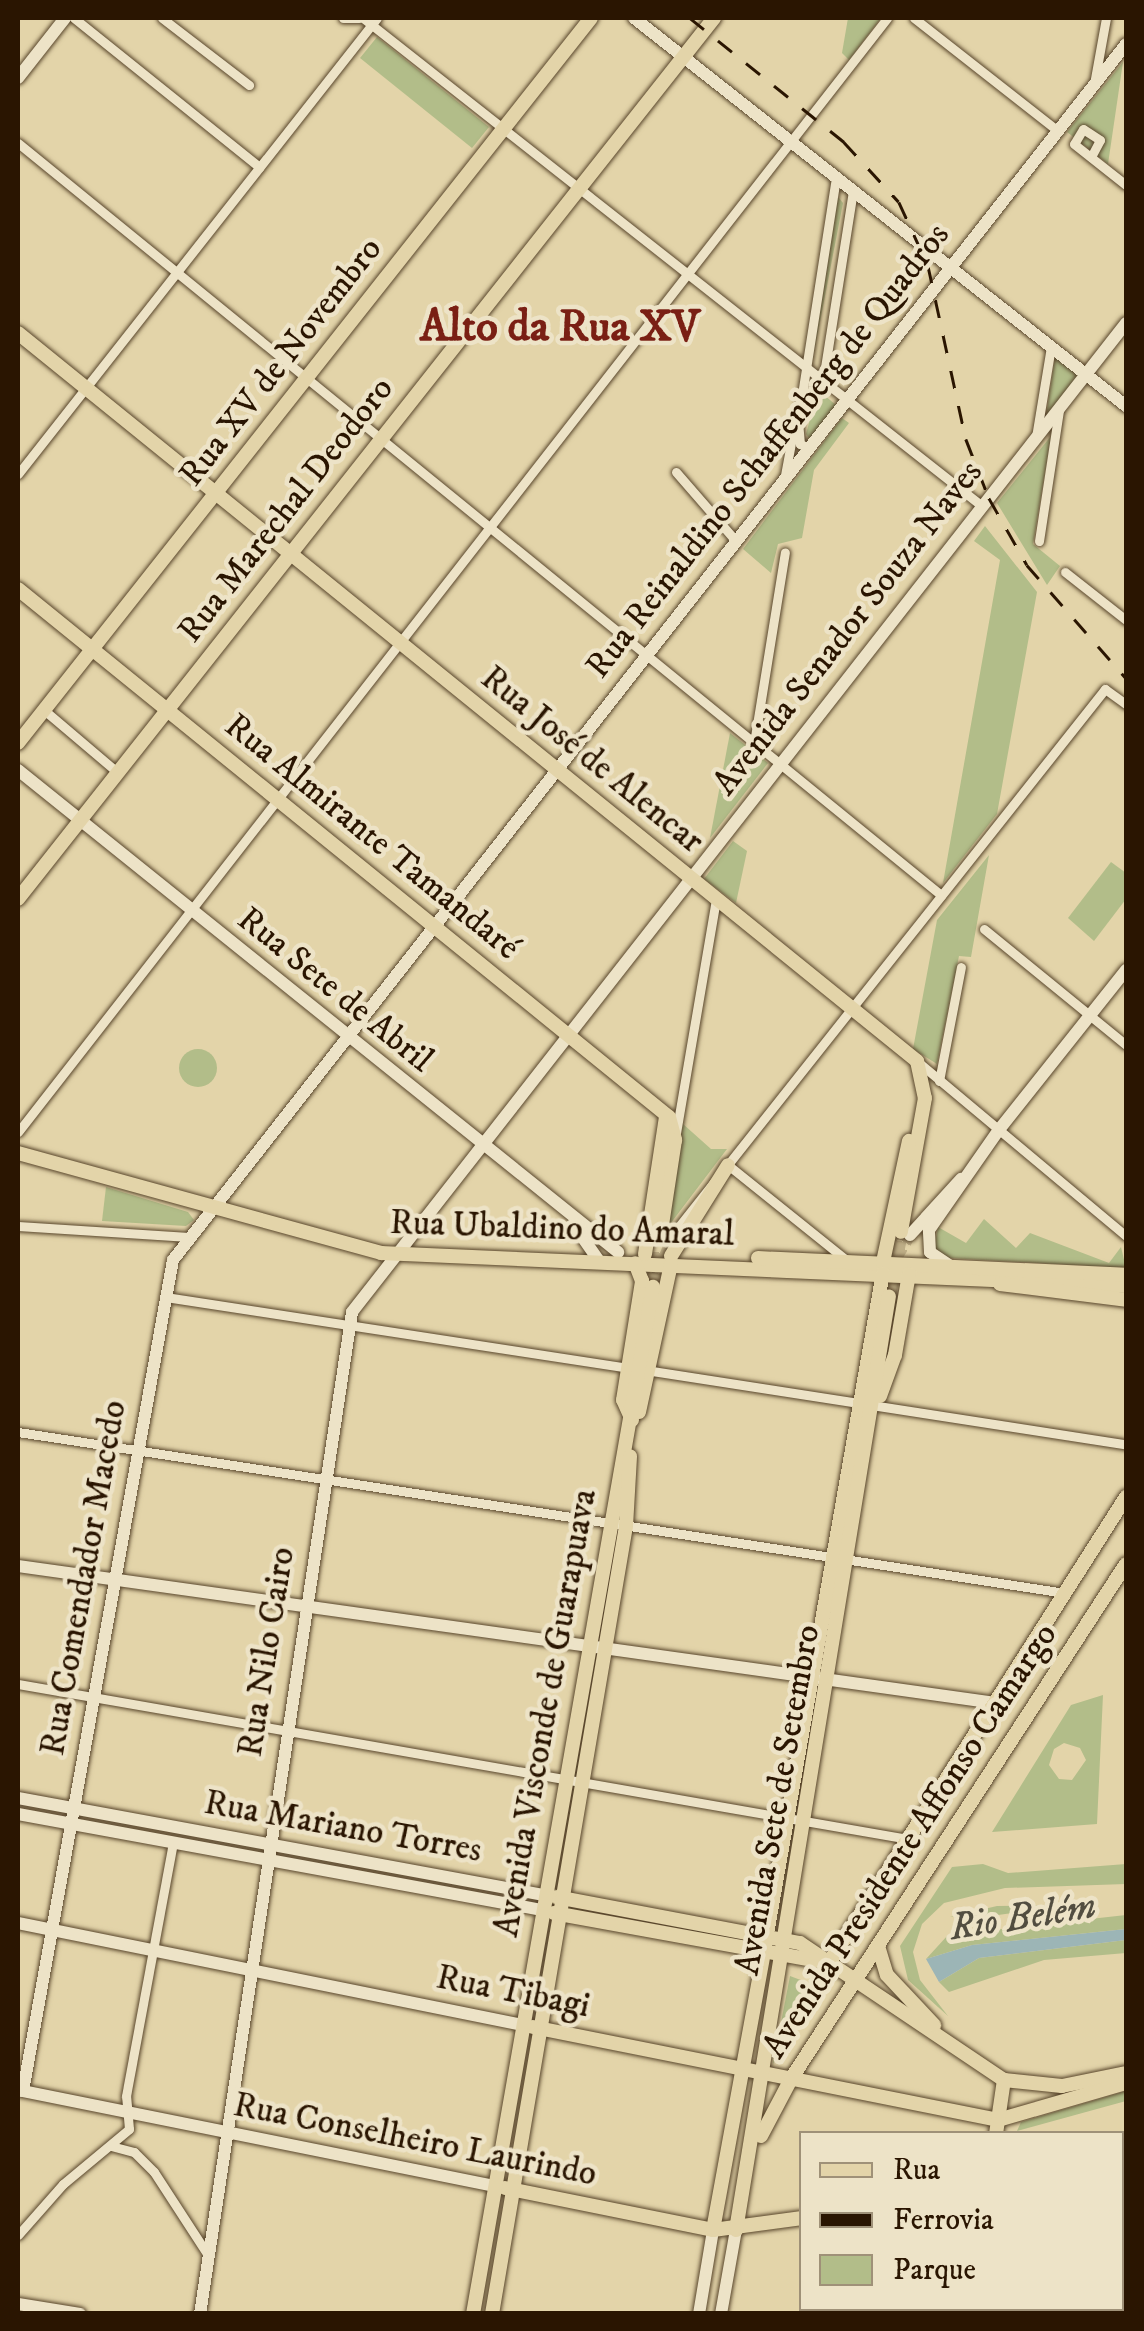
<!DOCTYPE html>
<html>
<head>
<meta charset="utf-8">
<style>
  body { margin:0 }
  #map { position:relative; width:1144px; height:2331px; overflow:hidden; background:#e3d4a9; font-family:"IM FELL DW Pica",serif }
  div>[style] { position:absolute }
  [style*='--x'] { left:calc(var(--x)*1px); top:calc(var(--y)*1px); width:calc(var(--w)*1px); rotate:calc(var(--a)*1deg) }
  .green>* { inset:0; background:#b2bd89 }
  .round { border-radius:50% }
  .water>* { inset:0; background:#9cb5b6 }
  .street-tunnel>* { height:9px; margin-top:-4.5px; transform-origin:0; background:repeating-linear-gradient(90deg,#beae87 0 9px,transparent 0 13.5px) }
  .secondary-tunnel>* { height:12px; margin-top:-6px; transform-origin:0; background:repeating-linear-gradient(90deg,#beae87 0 12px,transparent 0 18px) }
  .primary-tunnel>* { height:14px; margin-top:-7px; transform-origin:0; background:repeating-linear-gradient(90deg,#beae87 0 14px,transparent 0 21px) }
  .roads { filter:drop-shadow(0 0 2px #58452b) drop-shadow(0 0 2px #58452b) }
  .street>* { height:9px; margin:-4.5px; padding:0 4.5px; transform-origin:4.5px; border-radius:4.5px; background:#ede3c7 }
  .secondary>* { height:12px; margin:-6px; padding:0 6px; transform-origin:6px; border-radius:6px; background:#ede3c7 }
  .primary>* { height:14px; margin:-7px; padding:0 7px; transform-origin:7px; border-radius:7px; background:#e3d4a9 }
  .rail>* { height:2.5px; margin-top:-1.25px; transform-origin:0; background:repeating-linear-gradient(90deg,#2a1501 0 18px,transparent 0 36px) }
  span { translate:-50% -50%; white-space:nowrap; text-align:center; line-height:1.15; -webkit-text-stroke:9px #ede3c7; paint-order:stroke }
  .street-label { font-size:35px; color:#2a1501 }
  .water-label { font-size:38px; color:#524d40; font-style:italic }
  .district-label { font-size:45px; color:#7a1f14; font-weight:700 }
  .frame { position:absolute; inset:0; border:20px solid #2a1501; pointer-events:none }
  .legend { position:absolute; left:799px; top:2131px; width:325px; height:180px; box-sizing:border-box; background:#ede3c7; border:2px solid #9f9178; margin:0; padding:12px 18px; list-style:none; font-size:30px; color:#2a1501 }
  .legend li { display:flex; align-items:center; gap:20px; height:50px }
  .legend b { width:50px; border:2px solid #9f9178 }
</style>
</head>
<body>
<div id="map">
  <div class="green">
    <i style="clip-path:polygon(848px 18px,881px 18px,849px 60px,842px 53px)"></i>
    <i style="clip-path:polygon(377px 37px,489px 127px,472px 148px,360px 58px)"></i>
    <i style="clip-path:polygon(1123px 62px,1108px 164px,1067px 132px)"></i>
    <i style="clip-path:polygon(839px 198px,843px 203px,813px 358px,837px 198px)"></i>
    <i style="clip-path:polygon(1055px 357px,1078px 375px,1046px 417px)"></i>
    <i style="clip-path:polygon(818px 390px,836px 405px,811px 441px,806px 434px)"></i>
    <i style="clip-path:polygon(842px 418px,849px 423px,814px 470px,802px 538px,778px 544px,771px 573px,743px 549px)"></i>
    <i style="clip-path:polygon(1051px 436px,1033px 544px,1060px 566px,1047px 585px,997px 503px)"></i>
    <i style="clip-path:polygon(985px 526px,1037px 592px,997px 814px,943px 883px,1000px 560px,974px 541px)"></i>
    <i style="clip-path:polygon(730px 733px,768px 763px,710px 838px)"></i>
    <i style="clip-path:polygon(733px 841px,747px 851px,736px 903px,704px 879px)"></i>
    <i style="clip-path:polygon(989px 855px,971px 957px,959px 956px,937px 1064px,913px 1049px,937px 920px)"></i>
    <i style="clip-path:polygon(1111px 862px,1126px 873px,1126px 899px,1094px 941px,1068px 918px)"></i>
    <i class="round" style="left:179px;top:1049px;width:38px;height:38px"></i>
    <i style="clip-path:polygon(683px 1124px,711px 1149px,727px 1149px,664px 1232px)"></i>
    <i style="clip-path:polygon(106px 1187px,188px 1212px,194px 1220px,186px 1226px,102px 1221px)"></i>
    <i style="clip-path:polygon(984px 1219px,1016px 1248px,1030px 1233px,1109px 1263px,1121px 1247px,1126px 1268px,949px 1258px,934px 1248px,938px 1227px,966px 1243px)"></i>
    <i style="clip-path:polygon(evenodd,1103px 1695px,1097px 1824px,992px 1832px,1071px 1705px,1103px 1695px,1064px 1743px,1080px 1748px,1086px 1760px,1072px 1780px,1059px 1779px,1049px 1765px,1054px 1749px,1064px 1743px)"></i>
    <i style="clip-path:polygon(983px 1864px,1008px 1873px,1126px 1864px,1126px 1884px,1005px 1888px,944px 1903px,922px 1924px,913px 1952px,920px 1980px,948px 2016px,908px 1980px,900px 1946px,952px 1867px)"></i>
    <i style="clip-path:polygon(1074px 1905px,998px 1915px,950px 1917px,997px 1906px)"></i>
    <i style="clip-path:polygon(1126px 1915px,1126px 1929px,972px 1945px,926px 1959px,948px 1935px)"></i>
    <i style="clip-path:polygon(1126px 1940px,1126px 1953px,1044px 1960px,949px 1992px,939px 1982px,979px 1958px)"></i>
    <i style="clip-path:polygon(790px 1976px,822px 1988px,773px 2064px)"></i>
    <i style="clip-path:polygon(1126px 2091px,1126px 2101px,1017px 2131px,1021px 2122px)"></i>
  </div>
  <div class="water">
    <i style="clip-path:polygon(1126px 1929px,1126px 1940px,979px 1958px,939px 1982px,926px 1959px,972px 1945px)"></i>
  </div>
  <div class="street-tunnel">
    <i style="--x:653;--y:1281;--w:50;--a:-67.6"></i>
  </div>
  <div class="secondary-tunnel">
    <i style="--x:896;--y:1258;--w:27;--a:-59"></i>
  </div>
  <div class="primary-tunnel">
    <i style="--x:653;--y:1287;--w:57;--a:-81.9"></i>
    <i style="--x:889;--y:1296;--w:65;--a:-79.4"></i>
  </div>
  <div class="roads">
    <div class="street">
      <i style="--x:74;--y:18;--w:238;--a:38.8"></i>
      <i style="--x:162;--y:18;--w:110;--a:37.6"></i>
      <i style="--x:343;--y:18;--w:16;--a:0"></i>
      <i style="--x:363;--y:18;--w:788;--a:38.25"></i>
      <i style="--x:914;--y:18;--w:183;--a:38.1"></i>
      <i style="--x:1094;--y:84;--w:67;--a:-79.7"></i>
      <i style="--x:18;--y:143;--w:1191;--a:39.17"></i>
      <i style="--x:1091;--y:157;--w:19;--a:-62"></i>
      <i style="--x:1100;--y:140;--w:20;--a:-147"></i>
      <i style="--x:1083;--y:129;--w:17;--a:121"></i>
      <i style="--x:1074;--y:144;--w:66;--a:38.3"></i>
      <i style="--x:823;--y:380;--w:192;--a:-81"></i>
      <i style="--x:1036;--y:437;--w:92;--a:-80.6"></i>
      <i style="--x:809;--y:448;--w:10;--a:-156"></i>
      <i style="--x:800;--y:444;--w:24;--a:-95"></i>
      <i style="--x:798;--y:420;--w:246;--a:-81.1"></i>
      <i style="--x:676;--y:472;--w:91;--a:49"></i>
      <i style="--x:18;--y:474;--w:580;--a:-51.79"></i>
      <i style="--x:785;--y:475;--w:49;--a:-79.4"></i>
      <i style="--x:1039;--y:541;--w:133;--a:-81.3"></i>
      <i style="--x:1065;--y:572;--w:78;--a:38.2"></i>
      <i style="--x:44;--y:710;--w:96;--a:40.3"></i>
      <i style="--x:754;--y:743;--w:193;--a:-80.8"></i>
      <i style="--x:984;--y:929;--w:183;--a:39.2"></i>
      <i style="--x:918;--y:1062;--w:271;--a:39.9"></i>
      <i style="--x:939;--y:1081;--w:116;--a:-79.1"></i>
      <i style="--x:18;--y:1132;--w:1413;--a:-52.04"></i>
      <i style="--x:676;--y:1133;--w:237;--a:-80.3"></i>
      <i style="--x:728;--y:1165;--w:151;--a:38.8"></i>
      <i style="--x:18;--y:1226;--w:171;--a:3.7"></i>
      <i style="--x:672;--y:1235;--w:697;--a:-51.58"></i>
      <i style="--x:1105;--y:689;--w:26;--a:36"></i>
      <i style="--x:165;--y:1297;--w:469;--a:8.7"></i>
      <i style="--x:652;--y:1371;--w:480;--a:8.8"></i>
      <i style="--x:18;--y:1432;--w:1059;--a:8.74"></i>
      <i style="--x:18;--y:1684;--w:903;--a:9.88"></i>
      <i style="--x:111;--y:2146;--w:24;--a:15"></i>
      <i style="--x:134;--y:2152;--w:28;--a:45"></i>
      <i style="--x:154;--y:2172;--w:99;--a:57"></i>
      <i style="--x:18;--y:2235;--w:68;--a:-48.6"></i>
      <i style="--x:63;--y:2184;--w:86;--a:-39.8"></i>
      <i style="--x:129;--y:2129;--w:33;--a:-95"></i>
      <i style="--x:126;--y:2096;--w:257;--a:-79.5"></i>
      <i style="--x:1100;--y:2314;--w:6;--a:-81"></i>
    </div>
    <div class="secondary">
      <i style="--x:634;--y:18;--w:627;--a:38.26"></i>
      <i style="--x:18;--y:78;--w:76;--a:-51.9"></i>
      <i style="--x:18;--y:770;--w:770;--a:38.78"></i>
      <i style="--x:576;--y:1228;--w:39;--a:55"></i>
      <i style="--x:910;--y:1235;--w:76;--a:-47.7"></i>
      <i style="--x:949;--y:1265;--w:23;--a:-146"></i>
      <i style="--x:930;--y:1252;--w:22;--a:-93"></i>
      <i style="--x:929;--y:1230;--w:121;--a:-55.1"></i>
      <i style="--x:998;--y:1131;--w:206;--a:-51.5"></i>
      <i style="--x:18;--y:1566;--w:987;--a:7.98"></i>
      <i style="--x:18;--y:1798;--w:535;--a:10.45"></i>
      <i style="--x:18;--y:1814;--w:533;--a:10.38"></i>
      <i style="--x:18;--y:1923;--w:514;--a:11.44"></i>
      <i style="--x:18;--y:2090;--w:487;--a:11.4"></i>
      <i style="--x:23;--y:2091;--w:844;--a:-79.77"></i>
      <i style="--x:173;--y:1260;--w:1545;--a:-51.91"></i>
      <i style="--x:18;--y:2304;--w:63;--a:9.2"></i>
      <i style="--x:200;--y:2314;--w:1013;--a:-81.37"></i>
      <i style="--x:352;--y:1312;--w:1256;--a:-51.95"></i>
      <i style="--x:699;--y:2314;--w:85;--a:-80.5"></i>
      <i style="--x:721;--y:2314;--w:85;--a:-79.9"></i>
    </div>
    <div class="primary">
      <i style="--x:18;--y:333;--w:1157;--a:39"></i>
      <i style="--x:917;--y:1061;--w:38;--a:78"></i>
      <i style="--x:925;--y:1098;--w:136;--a:100.2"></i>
      <i style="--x:18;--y:589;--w:838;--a:39.04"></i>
      <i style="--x:669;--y:1117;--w:24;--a:75"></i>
      <i style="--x:675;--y:1140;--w:92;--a:98.7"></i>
      <i style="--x:18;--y:743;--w:924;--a:-51.68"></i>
      <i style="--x:18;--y:899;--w:1123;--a:-51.69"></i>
      <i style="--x:18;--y:1153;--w:377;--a:15.4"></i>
      <i style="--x:381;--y:1253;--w:746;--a:2.54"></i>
      <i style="--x:645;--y:1254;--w:139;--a:-81.3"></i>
      <i style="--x:671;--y:1256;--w:107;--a:-57.9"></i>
      <i style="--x:758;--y:1258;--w:368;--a:2.6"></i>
      <i style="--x:883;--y:1262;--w:124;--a:-77.9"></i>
      <i style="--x:1000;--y:1284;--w:127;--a:7.2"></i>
      <i style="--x:880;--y:1396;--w:44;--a:-69.9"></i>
      <i style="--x:895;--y:1355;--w:82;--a:-80.2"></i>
      <i style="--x:639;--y:1412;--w:151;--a:-77.8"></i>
      <i style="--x:632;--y:1420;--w:22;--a:-114"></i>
      <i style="--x:623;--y:1400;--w:121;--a:-80.9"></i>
      <i style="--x:642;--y:1281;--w:19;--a:-111"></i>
      <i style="--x:556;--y:1897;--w:248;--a:10.7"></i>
      <i style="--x:800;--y:1943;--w:246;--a:33.9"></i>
      <i style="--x:1004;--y:2080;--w:58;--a:5.9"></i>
      <i style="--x:1062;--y:2086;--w:65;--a:-11.5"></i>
      <i style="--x:554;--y:1913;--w:279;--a:10.3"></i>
      <i style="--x:878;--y:1946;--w:30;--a:73"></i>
      <i style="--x:887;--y:1975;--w:69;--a:46.8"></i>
      <i style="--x:764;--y:1951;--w:688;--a:-80.05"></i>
      <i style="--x:829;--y:1963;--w:553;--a:-57.49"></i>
      <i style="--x:533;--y:2027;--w:474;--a:11.3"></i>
      <i style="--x:998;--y:2120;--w:133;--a:-16.1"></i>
      <i style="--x:996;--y:2134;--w:55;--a:-81.6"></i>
      <i style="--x:761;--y:2136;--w:64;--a:-62.2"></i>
      <i style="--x:791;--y:2079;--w:614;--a:-56.96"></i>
      <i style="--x:505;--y:2188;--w:212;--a:11.4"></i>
      <i style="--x:713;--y:2230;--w:90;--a:-7.7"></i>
      <i style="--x:713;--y:2230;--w:277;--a:-79.6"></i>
      <i style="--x:736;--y:2230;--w:946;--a:-80.7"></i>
      <i style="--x:1122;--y:2244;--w:4;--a:27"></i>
      <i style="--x:473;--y:2314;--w:1043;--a:-80.06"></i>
      <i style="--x:492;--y:2314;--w:799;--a:-80.35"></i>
      <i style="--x:626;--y:1526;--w:70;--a:-86.7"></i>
      <i style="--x:959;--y:2314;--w:6;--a:-81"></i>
      <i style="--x:974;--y:2314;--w:6;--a:-81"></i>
    </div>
  </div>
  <div class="rail">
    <i style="--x:690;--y:18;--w:198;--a:38.8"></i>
    <i style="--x:844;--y:142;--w:81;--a:47.5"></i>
    <i style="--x:899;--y:202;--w:69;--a:65.3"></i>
    <i style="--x:928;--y:265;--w:178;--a:77.7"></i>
    <i style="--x:966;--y:439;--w:63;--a:68.7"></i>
    <i style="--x:989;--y:498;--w:77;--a:60.4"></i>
    <i style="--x:1027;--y:565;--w:150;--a:48.8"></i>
  </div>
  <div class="street-label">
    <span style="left:281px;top:362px;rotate:-52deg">Rua XV de Novembro</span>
    <span style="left:768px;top:451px;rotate:-52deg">Rua Reinaldino Schaffenberg de Quadros</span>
    <span style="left:286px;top:510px;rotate:-52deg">Rua Marechal Deodoro</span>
    <span style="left:848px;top:628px;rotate:-52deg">Avenida Senador Souza Naves</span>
    <span style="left:592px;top:760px;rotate:39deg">Rua José de Alencar</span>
    <span style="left:372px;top:837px;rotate:39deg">Rua Almirante Tamandaré</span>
    <span style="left:335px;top:990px;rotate:39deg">Rua Sete de Abril</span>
    <span style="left:562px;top:1229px;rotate:2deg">Rua Ubaldino do Amaral</span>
    <span style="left:84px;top:1578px;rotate:-80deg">Rua Comendador Macedo</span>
    <span style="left:267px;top:1652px;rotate:-81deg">Rua Nilo Cairo</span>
    <span style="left:546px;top:1713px;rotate:-80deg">Avenida Visconde de Guarapuava</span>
    <span style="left:778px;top:1800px;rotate:-80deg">Avenida Sete de Setembro</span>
    <span style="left:343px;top:1827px;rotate:10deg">Rua Mariano Torres</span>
    <span style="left:910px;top:1841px;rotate:-57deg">Avenida Presidente Affonso Camargo</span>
    <span style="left:513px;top:1992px;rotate:11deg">Rua Tibagi</span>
    <span style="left:415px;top:2140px;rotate:11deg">Rua Conselheiro Laurindo</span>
  </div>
  <div class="water-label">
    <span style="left:1023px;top:1918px;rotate:-9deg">Rio Belém</span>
  </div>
  <div class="district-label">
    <span style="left:560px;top:328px">Alto da Rua XV</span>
  </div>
  <div class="frame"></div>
  <ul class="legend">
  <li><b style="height:12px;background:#e3d4a9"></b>Rua</li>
  <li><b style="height:12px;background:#2a1501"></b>Ferrovia</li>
  <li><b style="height:28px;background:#b2bd89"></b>Parque</li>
  </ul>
</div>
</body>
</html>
